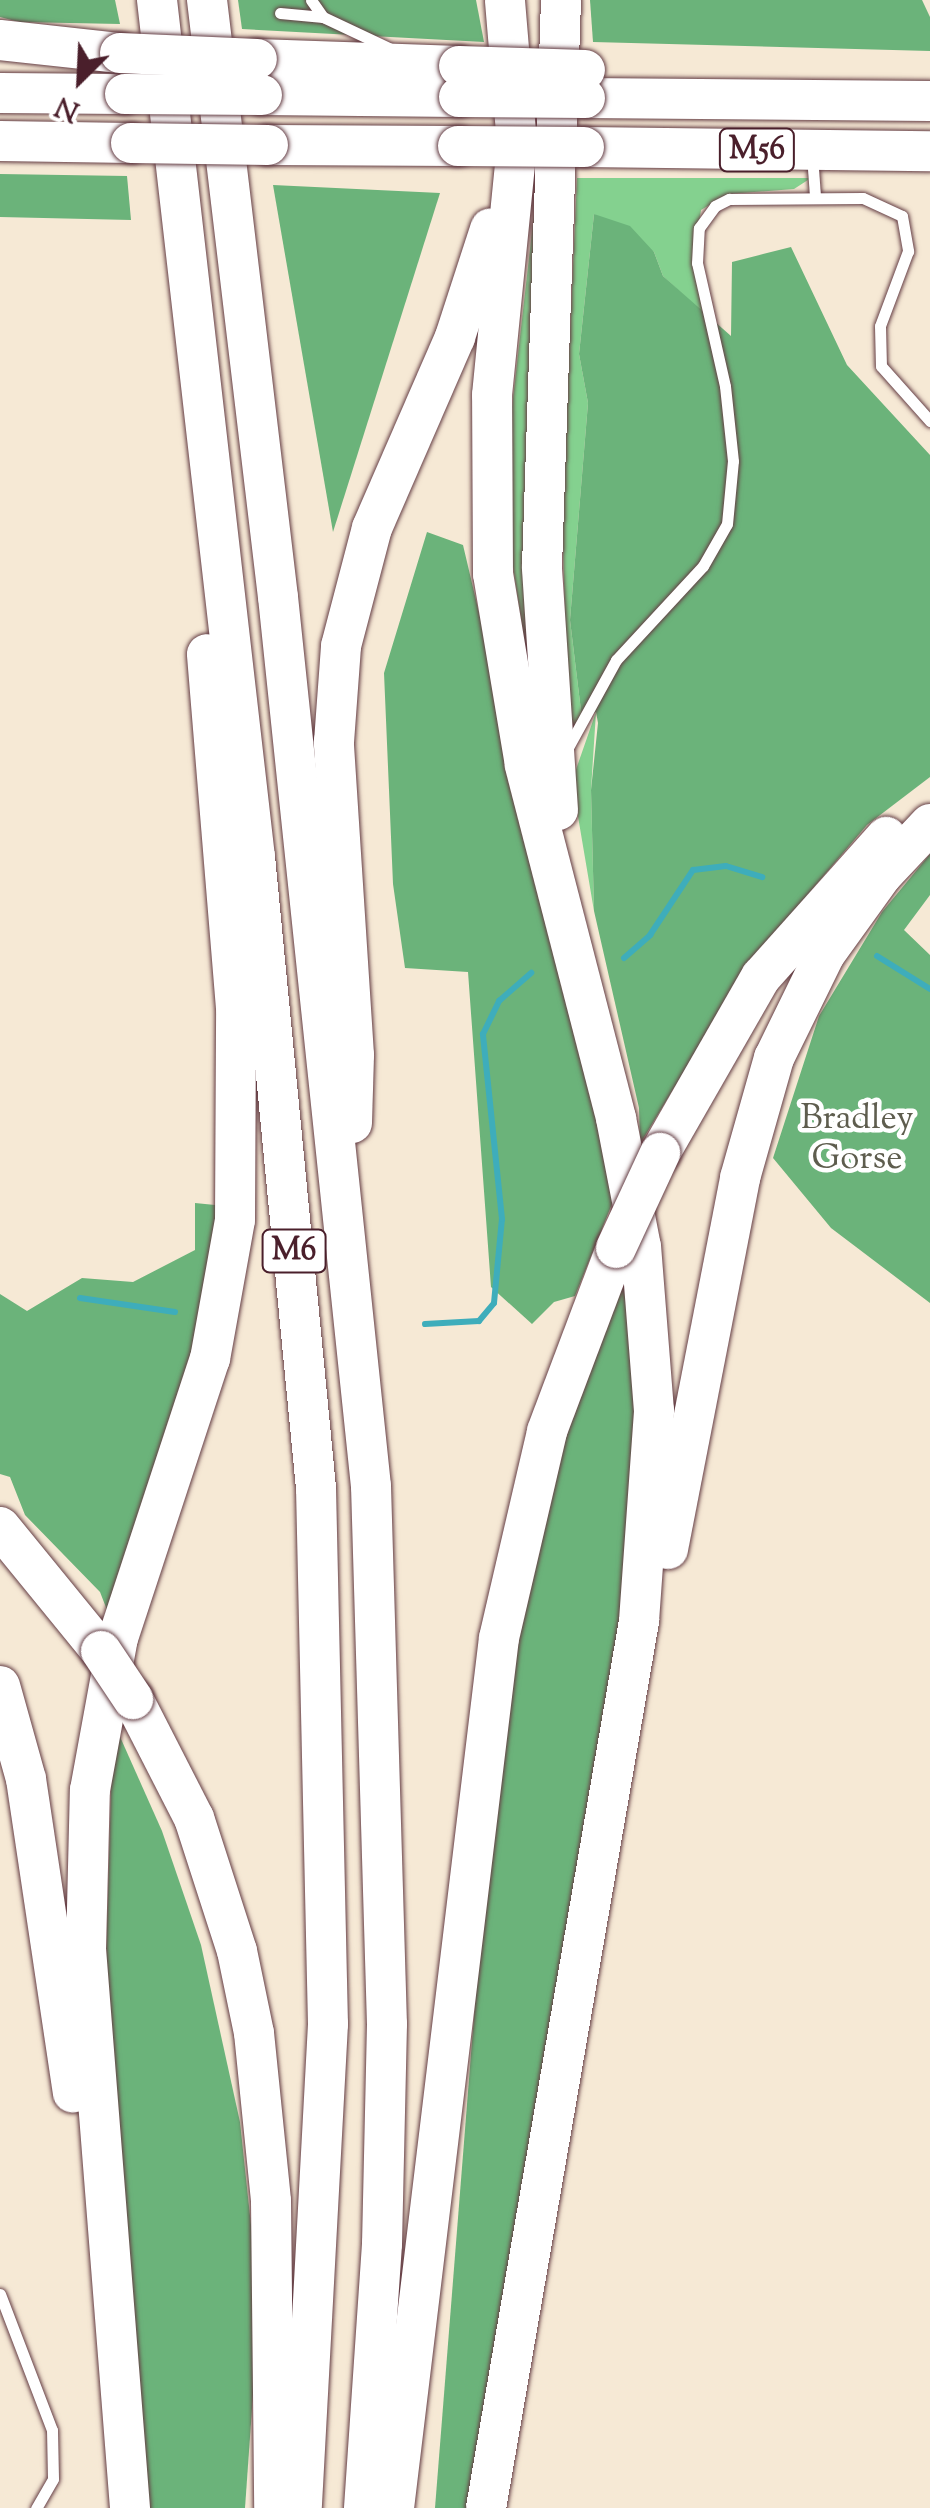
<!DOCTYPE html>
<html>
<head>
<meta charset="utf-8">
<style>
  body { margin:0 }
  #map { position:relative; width:930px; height:2508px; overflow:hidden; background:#f6e9d5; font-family:"Sorts Mill Goudy",serif }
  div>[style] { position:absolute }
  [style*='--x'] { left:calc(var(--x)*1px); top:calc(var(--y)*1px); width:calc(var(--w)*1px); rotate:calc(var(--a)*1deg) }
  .green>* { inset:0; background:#84d18f }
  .forest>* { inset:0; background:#6bb37a }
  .stream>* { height:6px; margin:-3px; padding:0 3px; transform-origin:3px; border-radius:3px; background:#3eadbb }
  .roads { filter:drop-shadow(0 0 2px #643d44) drop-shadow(0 0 2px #643d44) }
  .service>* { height:11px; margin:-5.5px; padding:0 5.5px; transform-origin:5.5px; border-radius:5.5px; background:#fff }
  .motorway>* { height:40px; margin:-20px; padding:0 20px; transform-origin:20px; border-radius:20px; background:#fff }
  .bridges { filter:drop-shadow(0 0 2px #643d44) drop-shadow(0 0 2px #643d44) }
  .motorway-bridge>* { height:40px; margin:-20px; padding:0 20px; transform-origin:20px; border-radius:20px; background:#fff }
  span { translate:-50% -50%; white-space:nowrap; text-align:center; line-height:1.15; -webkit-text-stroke:9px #fff; paint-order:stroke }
  .shield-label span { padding:2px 8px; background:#fff; border:2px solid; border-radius:8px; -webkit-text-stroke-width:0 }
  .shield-label { font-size:32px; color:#4a1f2b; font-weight:700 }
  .park-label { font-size:35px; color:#5e5d4e }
  .north { position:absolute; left:30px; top:30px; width:100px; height:100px; -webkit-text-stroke:8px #fff; paint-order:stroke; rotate:204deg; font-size:28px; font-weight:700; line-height:40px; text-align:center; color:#4a1f2b }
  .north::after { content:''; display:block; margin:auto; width:35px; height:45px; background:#4a1f2b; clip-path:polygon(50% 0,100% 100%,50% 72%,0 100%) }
</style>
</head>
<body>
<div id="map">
  <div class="green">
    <i style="clip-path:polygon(577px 178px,811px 178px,794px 189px,728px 194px,701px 210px,693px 262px,703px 313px,663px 276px,654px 252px,594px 214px,579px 354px,588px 403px,570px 620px,582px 719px,568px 733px,562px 508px)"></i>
    <i style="clip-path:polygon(538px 179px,532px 690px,502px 495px)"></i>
    <i style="clip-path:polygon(596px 712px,591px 790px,594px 911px,572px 781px)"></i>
  </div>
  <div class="forest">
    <i style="clip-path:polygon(0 0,115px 0,120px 24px,19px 22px,0 17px)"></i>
    <i style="clip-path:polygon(238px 0,476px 0,484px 42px,242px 29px)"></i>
    <i style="clip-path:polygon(590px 0,922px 0,930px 17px,930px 51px,593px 42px)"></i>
    <i style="clip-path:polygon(0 174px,127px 176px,131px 220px,0 217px)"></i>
    <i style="clip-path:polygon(273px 185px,440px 193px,333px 532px)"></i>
    <i style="clip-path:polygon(594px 214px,630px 226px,654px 252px,663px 276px,731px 336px,732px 262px,791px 247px,847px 365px,930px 455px,930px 777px,867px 825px,751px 961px,640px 1144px,639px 1108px,594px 911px,591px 790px,598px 723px,596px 712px,582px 719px,570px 620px,588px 403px,579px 354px)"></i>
    <i style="clip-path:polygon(427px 532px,463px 545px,616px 1194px,575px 1296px,554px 1302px,532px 1324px,491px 1287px,468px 972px,405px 968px,393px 884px,384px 673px)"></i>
    <i style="clip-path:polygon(930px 854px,930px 895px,904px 930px,930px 955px,930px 1303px,831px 1228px,773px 1158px,819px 1016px,882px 912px)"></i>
    <i style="clip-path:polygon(195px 1203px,225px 1206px,219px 1273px,114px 1628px,100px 1592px,25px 1515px,10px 1477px,0 1474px,0 1294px,27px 1311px,82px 1278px,133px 1282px,195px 1250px)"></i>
    <i style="clip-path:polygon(631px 1263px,637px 1538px,472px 2508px,435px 2508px,479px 1953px,518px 1629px,562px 1448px)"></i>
    <i style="clip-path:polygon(113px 1721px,162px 1831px,201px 1945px,240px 2122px,253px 2244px,255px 2366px,245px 2508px,140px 2508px,106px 1961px)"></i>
  </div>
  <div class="stream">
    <i style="--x:877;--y:956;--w:62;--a:31.9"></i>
    <i style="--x:624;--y:958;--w:35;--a:-41"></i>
    <i style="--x:650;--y:935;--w:78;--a:-56.5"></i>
    <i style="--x:693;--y:870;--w:33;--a:-7"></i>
    <i style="--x:726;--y:866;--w:38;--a:17"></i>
    <i style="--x:80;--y:1298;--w:96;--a:8.4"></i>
    <i style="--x:425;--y:1324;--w:54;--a:-3.2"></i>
    <i style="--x:479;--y:1321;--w:23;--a:-50"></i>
    <i style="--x:494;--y:1303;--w:84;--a:-84.6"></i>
    <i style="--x:502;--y:1219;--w:186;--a:-95.9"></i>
    <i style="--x:483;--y:1034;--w:37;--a:-64"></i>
    <i style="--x:499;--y:1001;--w:43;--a:-41.2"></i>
  </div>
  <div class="roads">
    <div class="service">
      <i style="--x:311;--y:0;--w:21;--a:55"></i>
      <i style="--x:323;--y:17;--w:75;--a:25.2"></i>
      <i style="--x:280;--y:13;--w:43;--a:5.3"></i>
      <i style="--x:812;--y:155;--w:41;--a:85.8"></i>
      <i style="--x:566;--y:751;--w:104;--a:-61.2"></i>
      <i style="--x:616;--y:660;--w:128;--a:-47.2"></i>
      <i style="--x:703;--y:566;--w:48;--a:-60.3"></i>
      <i style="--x:727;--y:524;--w:63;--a:-84.6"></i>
      <i style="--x:733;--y:461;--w:75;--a:-96.1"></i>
      <i style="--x:725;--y:386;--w:126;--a:-102.8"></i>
      <i style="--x:697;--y:263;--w:35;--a:-87"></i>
      <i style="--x:699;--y:228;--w:27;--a:-54"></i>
      <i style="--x:715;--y:206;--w:16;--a:-27"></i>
      <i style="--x:729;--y:199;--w:134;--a:-0.4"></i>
      <i style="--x:863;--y:198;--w:43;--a:24.8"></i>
      <i style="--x:902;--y:216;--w:36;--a:80"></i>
      <i style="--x:908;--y:251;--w:80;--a:110.5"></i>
      <i style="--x:880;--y:326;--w:40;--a:88.6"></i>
      <i style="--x:881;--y:366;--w:74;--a:48.3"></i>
      <i style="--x:0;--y:2294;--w:146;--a:69.1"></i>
      <i style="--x:52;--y:2430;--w:49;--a:88.8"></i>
      <i style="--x:53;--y:2479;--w:34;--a:120"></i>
    </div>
    <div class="motorway">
      <i style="--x:157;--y:0;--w:863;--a:83.48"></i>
      <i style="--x:255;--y:857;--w:634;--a:84.48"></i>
      <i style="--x:316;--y:1488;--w:536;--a:88.72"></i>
      <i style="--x:328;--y:2024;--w:485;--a:93.1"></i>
      <i style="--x:207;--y:0;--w:601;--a:83.22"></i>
      <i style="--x:278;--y:597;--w:894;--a:84.03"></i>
      <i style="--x:371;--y:1486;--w:538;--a:88.3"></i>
      <i style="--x:387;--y:2024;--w:220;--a:91.3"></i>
      <i style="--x:382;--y:2244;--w:265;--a:93.9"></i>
      <i style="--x:0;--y:40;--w:121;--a:6.2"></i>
      <i style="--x:257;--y:59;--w:202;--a:2"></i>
      <i style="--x:0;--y:93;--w:125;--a:0.5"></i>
      <i style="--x:262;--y:95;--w:197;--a:0.6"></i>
      <i style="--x:585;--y:98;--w:345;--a:0.5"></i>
      <i style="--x:0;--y:141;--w:131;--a:0.9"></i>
      <i style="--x:268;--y:145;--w:190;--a:0.3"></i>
      <i style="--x:584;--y:147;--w:346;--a:0.7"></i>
      <i style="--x:558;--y:810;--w:244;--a:-93.8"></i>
      <i style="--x:542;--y:567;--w:567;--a:-88.08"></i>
      <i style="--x:352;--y:1123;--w:68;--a:-88.3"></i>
      <i style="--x:354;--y:1055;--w:314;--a:-93.7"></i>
      <i style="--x:334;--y:742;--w:96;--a:-85.8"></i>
      <i style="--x:341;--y:646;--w:122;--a:-75.3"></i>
      <i style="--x:372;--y:528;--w:208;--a:-66.5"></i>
      <i style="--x:455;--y:337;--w:114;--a:-72"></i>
      <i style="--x:660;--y:1153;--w:203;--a:-60.2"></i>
      <i style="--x:761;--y:977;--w:188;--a:-48.2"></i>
      <i style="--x:0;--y:1527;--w:160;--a:50.8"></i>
      <i style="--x:668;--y:1549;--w:378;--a:-79"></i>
      <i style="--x:740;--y:1178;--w:125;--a:-74.2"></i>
      <i style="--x:774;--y:1058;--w:116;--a:-63.9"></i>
      <i style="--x:825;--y:954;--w:97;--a:-54.2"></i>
      <i style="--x:882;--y:875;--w:70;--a:-46.7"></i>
      <i style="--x:0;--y:1686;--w:97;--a:74.4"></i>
      <i style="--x:26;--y:1779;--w:317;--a:81.5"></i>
      <i style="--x:133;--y:1699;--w:134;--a:62.9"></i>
      <i style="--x:194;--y:1818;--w:140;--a:72.1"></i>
      <i style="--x:237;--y:1951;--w:84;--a:78.3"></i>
      <i style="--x:254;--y:2033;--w:169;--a:84.2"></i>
      <i style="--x:271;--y:2201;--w:307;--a:89.4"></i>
      <i style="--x:130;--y:2508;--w:561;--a:-94.5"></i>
      <i style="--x:86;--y:1949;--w:159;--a:-88.6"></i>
      <i style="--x:90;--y:1790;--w:155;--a:-79.6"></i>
      <i style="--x:118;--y:1638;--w:294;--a:-71.8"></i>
      <i style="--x:210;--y:1359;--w:141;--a:-79.8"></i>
      <i style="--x:235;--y:1220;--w:212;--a:-89.7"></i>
      <i style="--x:236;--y:1008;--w:355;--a:-94.7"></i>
      <i style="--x:394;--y:2508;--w:876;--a:-83.12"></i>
      <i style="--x:499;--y:1638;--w:212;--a:-76.9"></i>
      <i style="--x:547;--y:1431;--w:196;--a:-69.3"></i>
      <i style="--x:486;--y:2508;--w:900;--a:-80.21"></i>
      <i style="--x:639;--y:1621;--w:211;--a:-85.9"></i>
      <i style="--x:654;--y:1411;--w:165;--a:-94.5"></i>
      <i style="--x:641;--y:1247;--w:131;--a:-101"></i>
      <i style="--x:616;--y:1118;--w:365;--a:-104.5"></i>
      <i style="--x:525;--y:765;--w:194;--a:-99.5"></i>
      <i style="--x:493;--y:574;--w:179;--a:-90.3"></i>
      <i style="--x:492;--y:395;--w:252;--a:-84.3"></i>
      <i style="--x:517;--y:144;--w:144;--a:-94.8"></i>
    </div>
  </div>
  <div class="bridges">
    <div class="motorway-bridge">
      <i style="--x:120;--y:53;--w:137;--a:2.5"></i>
      <i style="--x:459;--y:66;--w:126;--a:1.8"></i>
      <i style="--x:125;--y:94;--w:137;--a:0.4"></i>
      <i style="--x:459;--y:97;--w:126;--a:0.5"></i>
      <i style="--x:131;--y:143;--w:137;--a:0.8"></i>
      <i style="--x:458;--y:146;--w:126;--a:0.5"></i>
      <i style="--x:616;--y:1248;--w:105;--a:-65.1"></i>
      <i style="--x:101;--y:1651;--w:58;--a:56.3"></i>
    </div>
  </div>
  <div class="shield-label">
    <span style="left:757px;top:150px">M56</span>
    <span style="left:294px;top:1251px">M6</span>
  </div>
  <div class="park-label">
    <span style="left:857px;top:1140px">Bradley<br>Gorse</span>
  </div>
  <div class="north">N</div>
</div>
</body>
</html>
